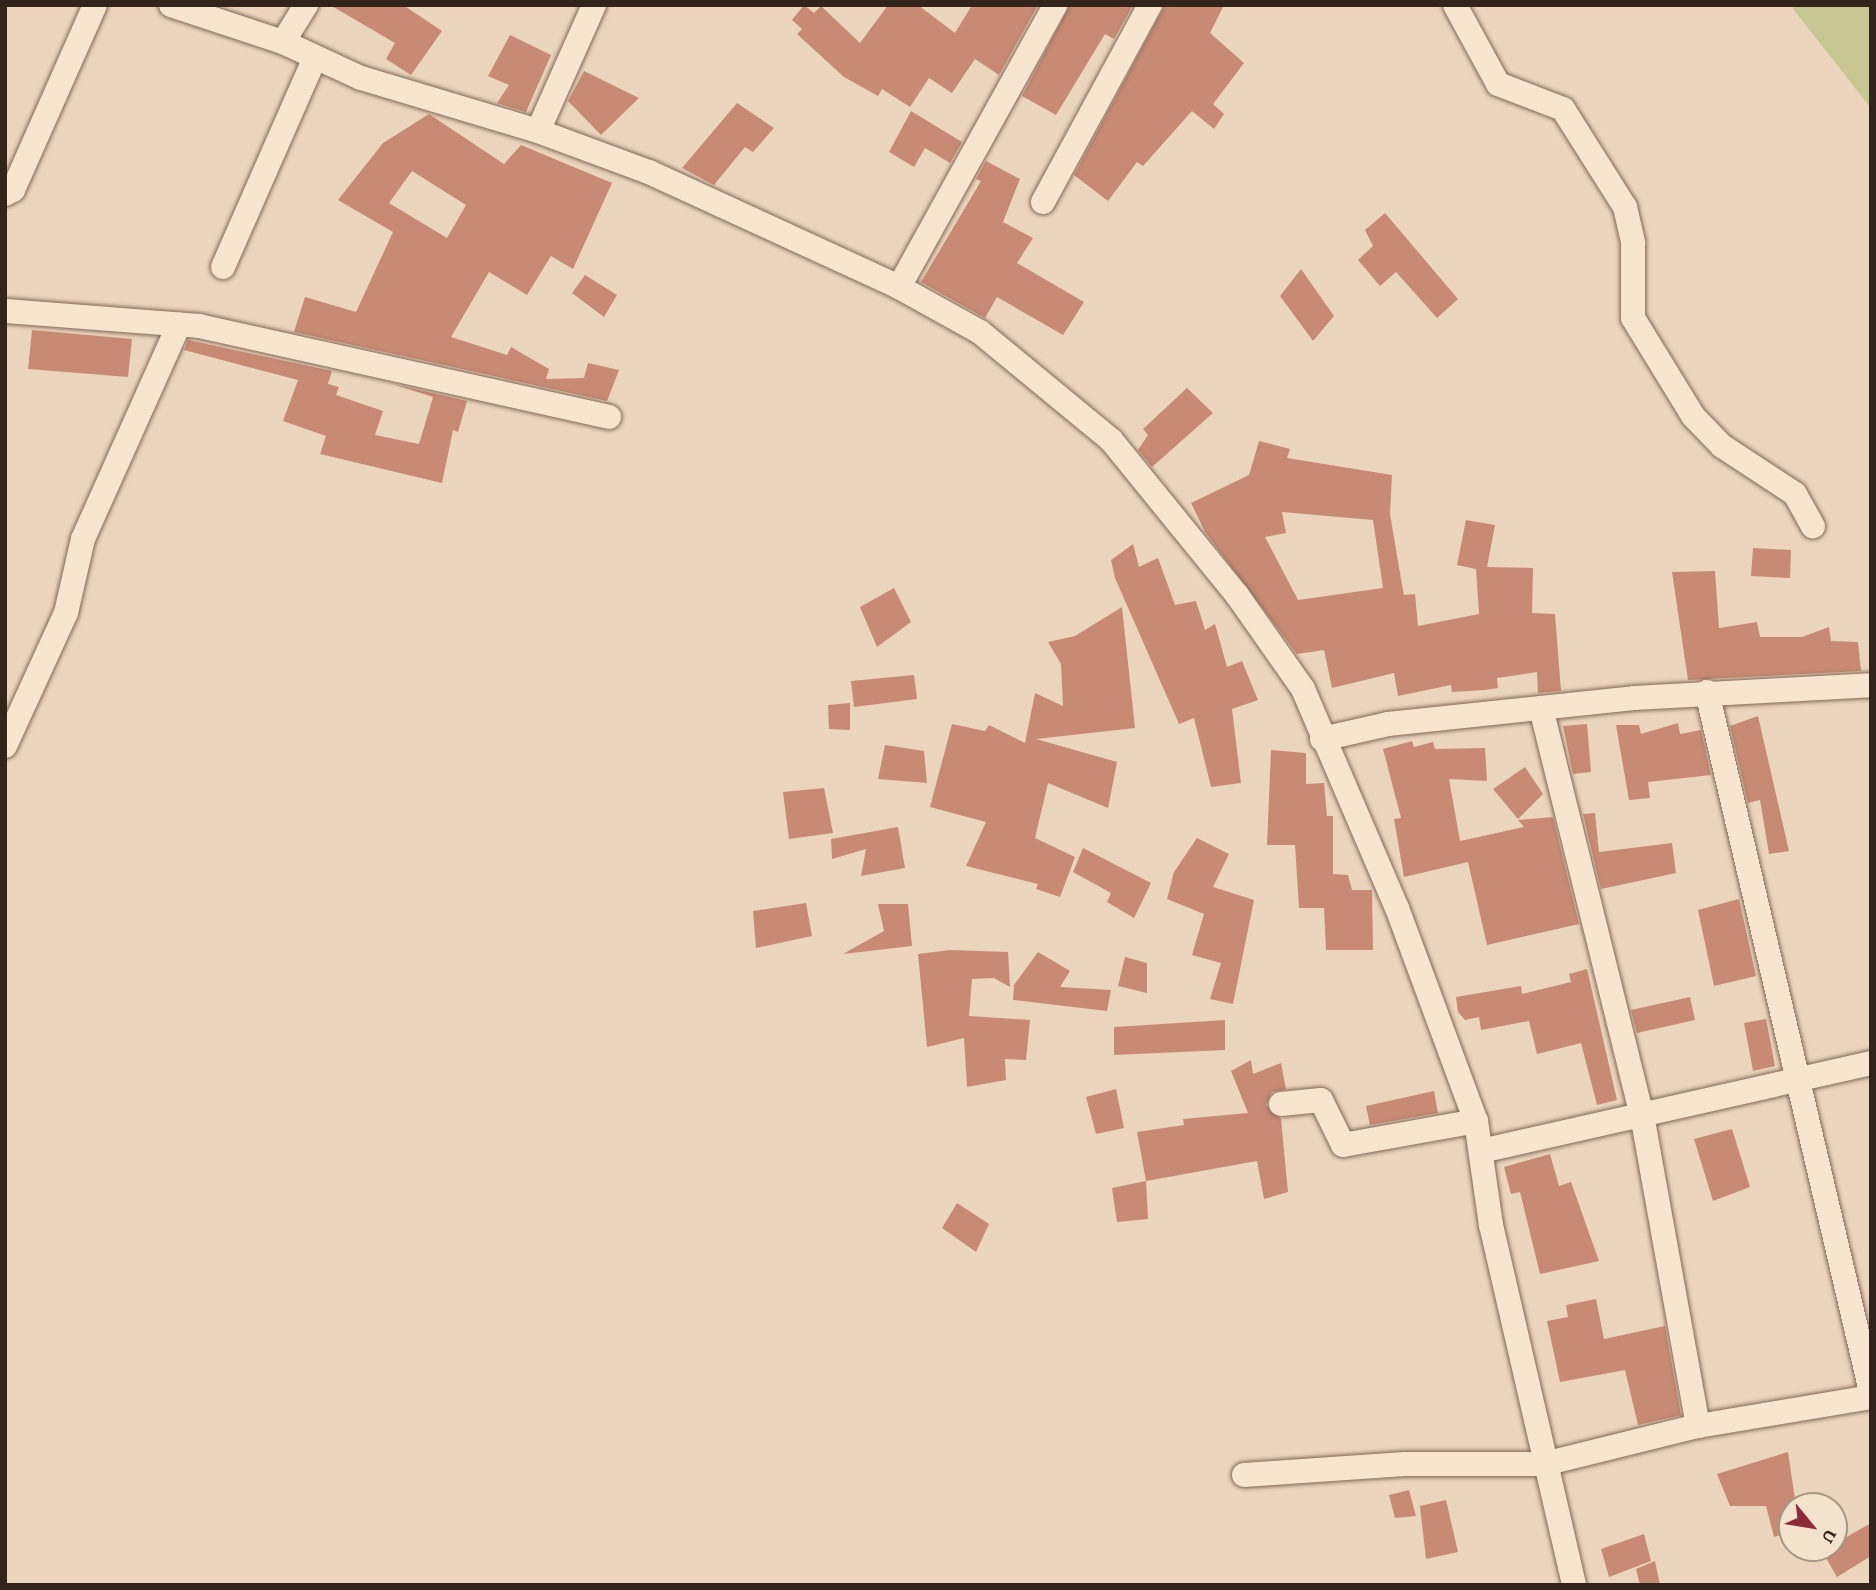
<!DOCTYPE html>
<html>
<head>
<meta charset="utf-8">
<style>
  body { margin:0 }
  #map { position:relative; width:1876px; height:1590px; overflow:hidden; background:#ebd6bd; font-family:"Crimson Pro",serif }
  div>[style] { position:absolute }
  [style*='--x'] { left:calc(var(--x)*1px); top:calc(var(--y)*1px); width:calc(var(--w)*1px); rotate:calc(var(--a)*1deg) }
  .green>* { inset:0; background:#c8c692 }
  .building>* { inset:0; background:#c88a74 }
  .roads { filter:drop-shadow(0 0 2px #826757) drop-shadow(0 0 2px #826757) }
  .minor>* { height:24px; margin:-12px; padding:0 12px; transform-origin:12px; border-radius:12px; background:#f7e5d0 }
  span { translate:-50% -50%; white-space:nowrap; text-align:center; line-height:1.15; -webkit-text-stroke:5px #f3e2cc; paint-order:stroke }
  .frame { position:absolute; inset:0; border:7px solid #32231b; pointer-events:none }
  .north { position:absolute; left:1778px; top:1492px; width:70px; height:70px; box-sizing:border-box; background:#f3e2cc; border:2px solid #a69685; border-radius:50%; rotate:120deg; font-size:19px; font-weight:700; line-height:28px; text-align:center; color:#32231b }
  .north::after { content:''; display:block; margin:auto; width:24px; height:32px; background:#8f2a3b; clip-path:polygon(50% 0,100% 100%,50% 72%,0 100%) }
</style>
</head>
<body>
<div id="map">
  <div class="green">
    <i style="clip-path:polygon(1795px 5px,1871px 5px,1871px 108px,1793px 9px)"></i>
  </div>
  <div class="building">
    <i style="clip-path:polygon(330px 5px,403px 5px,442px 31px,411px 75px,386px 59px,395px 43px)"></i>
    <i style="clip-path:polygon(804px 5px,814px 13px,821px 6px,860px 43px,888px 5px,918px 5px,955px 33px,972px 5px,1038px 5px,999px 75px,975px 59px,952px 93px,929px 78px,910px 107px,882px 89px,878px 96px,844px 77px,797px 34px,802px 29px,792px 20px)"></i>
    <i style="clip-path:polygon(1070px 5px,1133px 5px,1114px 39px,1105px 34px,1056px 115px,1022px 96px)"></i>
    <i style="clip-path:polygon(1165px 5px,1224px 5px,1210px 33px,1244px 63px,1213px 104px,1224px 114px,1214px 129px,1192px 111px,1143px 166px,1137px 162px,1108px 201px,1074px 175px)"></i>
    <i style="clip-path:polygon(510px 35px,551px 55px,526px 112px,497px 103px,509px 85px,488px 76px)"></i>
    <i style="clip-path:polygon(584px 71px,639px 98px,601px 135px,568px 101px)"></i>
    <i style="clip-path:polygon(737px 103px,774px 128px,753px 152px,745px 147px,714px 185px,682px 168px)"></i>
    <i style="clip-path:polygon(911px 111px,962px 142px,950px 163px,925px 148px,914px 167px,889px 152px)"></i>
    <i style="clip-path:polygon(evenodd,429px 114px,504px 164px,521px 145px,612px 183px,573px 269px,551px 256px,527px 295px,489px 272px,451px 337px,507px 355px,511px 347px,549px 369px,546px 379px,584px 378px,588px 363px,619px 370px,607px 401px,294px 332px,305px 297px,356px 312px,393px 232px,338px 200px,383px 143px,429px 114px,412px 171px,466px 205px,447px 238px,389px 203px,412px 171px)"></i>
    <i style="clip-path:polygon(986px 161px,1020px 179px,1003px 222px,1033px 238px,1017px 263px,1084px 302px,1063px 335px,997px 297px,985px 318px,921px 282px,981px 181px,976px 179px)"></i>
    <i style="clip-path:polygon(1385px 213px,1458px 299px,1437px 318px,1396px 272px,1380px 286px,1358px 260px,1373px 246px,1365px 230px)"></i>
    <i style="clip-path:polygon(1301px 269px,1334px 316px,1313px 341px,1280px 296px)"></i>
    <i style="clip-path:polygon(585px 275px,617px 295px,604px 317px,572px 293px)"></i>
    <i style="clip-path:polygon(32px 330px,132px 339px,128px 377px,28px 369px)"></i>
    <i style="clip-path:polygon(188px 340px,332px 371px,328px 384px,339px 387px,336px 395px,383px 411px,375px 435px,419px 444px,433px 397px,393px 384px,467px 401px,458px 432px,453px 430px,442px 483px,320px 454px,326px 436px,283px 421px,298px 380px,184px 350px)"></i>
    <i style="clip-path:polygon(1187px 388px,1213px 413px,1152px 467px,1138px 450px,1148px 435px,1143px 429px)"></i>
    <i style="clip-path:polygon(evenodd,1259px 441px,1290px 449px,1287px 458px,1392px 475px,1390px 514px,1401px 579px,1404px 595px,1415px 594px,1418px 626px,1479px 614px,1476px 569px,1457px 565px,1466px 520px,1495px 525px,1487px 567px,1533px 568px,1532px 613px,1555px 614px,1561px 691px,1538px 693px,1537px 672px,1497px 678px,1498px 688px,1484px 690px,1452px 692px,1451px 685px,1398px 696px,1394px 673px,1332px 688px,1324px 650px,1297px 654px,1205px 532px,1191px 503px,1249px 475px,1259px 441px,1282px 512px,1373px 520px,1383px 588px,1298px 600px,1265px 537px,1286px 533px,1282px 512px)"></i>
    <i style="clip-path:polygon(1133px 544px,1139px 567px,1158px 558px,1175px 605px,1196px 601px,1205px 630px,1215px 624px,1227px 667px,1242px 661px,1258px 700px,1232px 709px,1241px 783px,1211px 787px,1194px 718px,1179px 724px,1115px 578px,1111px 560px)"></i>
    <i style="clip-path:polygon(1753px 548px,1791px 550px,1790px 578px,1751px 576px)"></i>
    <i style="clip-path:polygon(1715px 571px,1719px 628px,1757px 622px,1760px 637px,1802px 637px,1829px 627px,1831px 641px,1858px 642px,1861px 671px,1688px 680px,1672px 572px)"></i>
    <i style="clip-path:polygon(894px 588px,911px 622px,877px 647px,860px 607px)"></i>
    <i style="clip-path:polygon(1122px 607px,1135px 728px,1036px 739px,1117px 762px,1108px 808px,1048px 783px,1035px 838px,1075px 857px,1060px 897px,1036px 889px,1038px 884px,966px 866px,986px 822px,930px 807px,952px 724px,985px 731px,989px 725px,1025px 743px,1035px 693px,1063px 706px,1061px 664px,1048px 642px,1075px 636px)"></i>
    <i style="clip-path:polygon(914px 675px,917px 699px,854px 707px,851px 681px)"></i>
    <i style="clip-path:polygon(850px 703px,850px 730px,829px 729px,828px 705px)"></i>
    <i style="clip-path:polygon(1758px 716px,1789px 851px,1769px 854px,1760px 800px,1748px 803px,1730px 726px)"></i>
    <i style="clip-path:polygon(1678px 723px,1680px 734px,1701px 730px,1711px 775px,1648px 782px,1650px 798px,1629px 800px,1616px 725px,1639px 725px,1641px 734px)"></i>
    <i style="clip-path:polygon(1587px 724px,1591px 772px,1573px 774px,1563px 726px)"></i>
    <i style="clip-path:polygon(1412px 741px,1414px 747px,1433px 742px,1435px 749px,1485px 748px,1487px 781px,1449px 779px,1460px 841px,1524px 827px,1518px 820px,1553px 817px,1579px 924px,1487px 945px,1468px 862px,1404px 877px,1394px 819px,1401px 818px,1383px 749px)"></i>
    <i style="clip-path:polygon(885px 745px,924px 751px,927px 783px,878px 779px)"></i>
    <i style="clip-path:polygon(1271px 750px,1306px 753px,1306px 784px,1324px 783px,1327px 816px,1333px 816px,1333px 874px,1348px 875px,1352px 890px,1372px 890px,1373px 950px,1326px 950px,1324px 908px,1299px 908px,1295px 845px,1267px 845px)"></i>
    <i style="clip-path:polygon(1525px 767px,1543px 794px,1518px 819px,1493px 789px)"></i>
    <i style="clip-path:polygon(824px 788px,833px 833px,789px 839px,783px 792px)"></i>
    <i style="clip-path:polygon(1595px 813px,1599px 852px,1672px 843px,1676px 873px,1601px 889px,1583px 814px)"></i>
    <i style="clip-path:polygon(898px 827px,905px 868px,861px 876px,866px 849px,832px 859px,831px 839px)"></i>
    <i style="clip-path:polygon(1197px 838px,1229px 854px,1213px 887px,1254px 900px,1233px 1004px,1210px 999px,1221px 963px,1192px 955px,1204px 914px,1167px 899px,1174px 872px)"></i>
    <i style="clip-path:polygon(1083px 848px,1151px 883px,1134px 918px,1107px 902px,1111px 893px,1073px 872px)"></i>
    <i style="clip-path:polygon(1739px 899px,1756px 976px,1714px 986px,1698px 910px)"></i>
    <i style="clip-path:polygon(806px 903px,812px 936px,756px 948px,753px 911px)"></i>
    <i style="clip-path:polygon(878px 904px,908px 904px,912px 946px,843px 954px,884px 931px)"></i>
    <i style="clip-path:polygon(950px 950px,1008px 952px,1010px 987px,994px 978px,972px 979px,969px 1016px,1030px 1020px,1026px 1060px,1005px 1059px,1006px 1080px,967px 1087px,964px 1038px,927px 1047px,918px 954px)"></i>
    <i style="clip-path:polygon(1038px 952px,1070px 971px,1060px 987px,1111px 990px,1107px 1011px,1013px 1000px,1014px 985px)"></i>
    <i style="clip-path:polygon(1125px 957px,1147px 963px,1147px 993px,1118px 986px)"></i>
    <i style="clip-path:polygon(1587px 969px,1617px 1100px,1597px 1105px,1581px 1043px,1537px 1054px,1529px 1021px,1481px 1030px,1479px 1017px,1465px 1020px,1458px 1012px,1456px 997px,1521px 986px,1522px 994px,1571px 982px,1569px 974px)"></i>
    <i style="clip-path:polygon(1690px 997px,1695px 1020px,1637px 1033px,1631px 1010px)"></i>
    <i style="clip-path:polygon(1766px 1019px,1775px 1066px,1753px 1071px,1744px 1023px)"></i>
    <i style="clip-path:polygon(1225px 1020px,1225px 1050px,1114px 1055px,1114px 1027px)"></i>
    <i style="clip-path:polygon(1251px 1060px,1253px 1074px,1281px 1063px,1286px 1089px,1272px 1092px,1266px 1105px,1281px 1119px,1288px 1192px,1264px 1199px,1257px 1161px,1146px 1181px,1137px 1132px,1184px 1125px,1183px 1119px,1248px 1113px,1231px 1071px)"></i>
    <i style="clip-path:polygon(1116px 1089px,1124px 1128px,1096px 1134px,1086px 1097px)"></i>
    <i style="clip-path:polygon(1434px 1091px,1438px 1113px,1370px 1125px,1366px 1106px)"></i>
    <i style="clip-path:polygon(1732px 1129px,1750px 1187px,1713px 1201px,1694px 1139px)"></i>
    <i style="clip-path:polygon(1550px 1154px,1559px 1186px,1571px 1182px,1599px 1261px,1540px 1274px,1520px 1192px,1511px 1194px,1504px 1167px)"></i>
    <i style="clip-path:polygon(1146px 1181px,1148px 1219px,1117px 1222px,1112px 1188px)"></i>
    <i style="clip-path:polygon(957px 1203px,989px 1224px,976px 1252px,942px 1228px)"></i>
    <i style="clip-path:polygon(1596px 1299px,1604px 1339px,1665px 1326px,1681px 1415px,1638px 1425px,1625px 1370px,1560px 1382px,1547px 1321px,1568px 1317px,1566px 1305px)"></i>
    <i style="clip-path:polygon(1788px 1452px,1796px 1506px,1792px 1531px,1774px 1537px,1766px 1506px,1730px 1506px,1717px 1474px)"></i>
    <i style="clip-path:polygon(1409px 1490px,1416px 1516px,1395px 1518px,1389px 1495px)"></i>
    <i style="clip-path:polygon(1446px 1500px,1458px 1552px,1426px 1559px,1420px 1506px)"></i>
    <i style="clip-path:polygon(1871px 1523px,1871px 1556px,1837px 1577px,1822px 1551px)"></i>
    <i style="clip-path:polygon(1644px 1534px,1651px 1561px,1609px 1577px,1601px 1549px)"></i>
    <i style="clip-path:polygon(1655px 1561px,1660px 1585px,1640px 1585px,1636px 1569px)"></i>
  </div>
  <div class="roads">
    <div class="minor">
      <i style="--x:171;--y:5;--w:118;--a:18.3"></i>
      <i style="--x:283;--y:42;--w:86;--a:24.8"></i>
      <i style="--x:361;--y:78;--w:185;--a:16.7"></i>
      <i style="--x:538;--y:131;--w:118;--a:20.3"></i>
      <i style="--x:649;--y:172;--w:275;--a:24.7"></i>
      <i style="--x:899;--y:287;--w:93;--a:29.1"></i>
      <i style="--x:980;--y:332;--w:170;--a:39.5"></i>
      <i style="--x:1111;--y:440;--w:200;--a:50.9"></i>
      <i style="--x:1237;--y:595;--w:115;--a:54.9"></i>
      <i style="--x:1303;--y:689;--w:238;--a:66.8"></i>
      <i style="--x:1397;--y:908;--w:227;--a:69.7"></i>
      <i style="--x:1476;--y:1121;--w:105;--a:81.8"></i>
      <i style="--x:1491;--y:1225;--w:369;--a:77"></i>
      <i style="--x:1455;--y:5;--w:90;--a:61.4"></i>
      <i style="--x:1498;--y:84;--w:70;--a:21"></i>
      <i style="--x:1563;--y:109;--w:116;--a:57.7"></i>
      <i style="--x:1625;--y:207;--w:37;--a:77"></i>
      <i style="--x:1633;--y:243;--w:75;--a:90"></i>
      <i style="--x:1633;--y:318;--w:115;--a:58.5"></i>
      <i style="--x:1693;--y:416;--w:42;--a:46"></i>
      <i style="--x:1722;--y:446;--w:87;--a:33.3"></i>
      <i style="--x:1795;--y:494;--w:37;--a:61"></i>
      <i style="--x:283;--y:42;--w:44;--a:-58.1"></i>
      <i style="--x:538;--y:131;--w:138;--a:-66"></i>
      <i style="--x:5;--y:194;--w:9;--a:-27"></i>
      <i style="--x:13;--y:190;--w:202;--a:-66.1"></i>
      <i style="--x:1043;--y:202;--w:224;--a:-61.5"></i>
      <i style="--x:223;--y:267;--w:229;--a:-66.3"></i>
      <i style="--x:899;--y:287;--w:322;--a:-61"></i>
      <i style="--x:5;--y:311;--w:195;--a:4.4"></i>
      <i style="--x:199;--y:326;--w:420;--a:12.5"></i>
      <i style="--x:1707;--y:692;--w:719;--a:76.81"></i>
      <i style="--x:1541;--y:708;--w:419;--a:76.1"></i>
      <i style="--x:1642;--y:1115;--w:316;--a:79.8"></i>
      <i style="--x:1322;--y:739;--w:68;--a:-12.8"></i>
      <i style="--x:1388;--y:724;--w:247;--a:-6"></i>
      <i style="--x:1634;--y:698;--w:237;--a:-3.1"></i>
      <i style="--x:5;--y:746;--w:146;--a:-65.4"></i>
      <i style="--x:66;--y:613;--w:76;--a:-77.1"></i>
      <i style="--x:83;--y:539;--w:235;--a:-65.9"></i>
      <i style="--x:1281;--y:1104;--w:40;--a:-5.7"></i>
      <i style="--x:1321;--y:1100;--w:50;--a:63.9"></i>
      <i style="--x:1343;--y:1145;--w:135;--a:-10.2"></i>
      <i style="--x:1481;--y:1151;--w:400;--a:-12.7"></i>
      <i style="--x:1244;--y:1475;--w:161;--a:-3.9"></i>
      <i style="--x:1405;--y:1464;--w:139;--a:0"></i>
      <i style="--x:1544;--y:1464;--w:159;--a:-13.9"></i>
      <i style="--x:1698;--y:1426;--w:175;--a:-9.5"></i>
    </div>
  </div>
  <div class="frame"></div>
  <div class="north">U</div>
</div>
</body>
</html>
